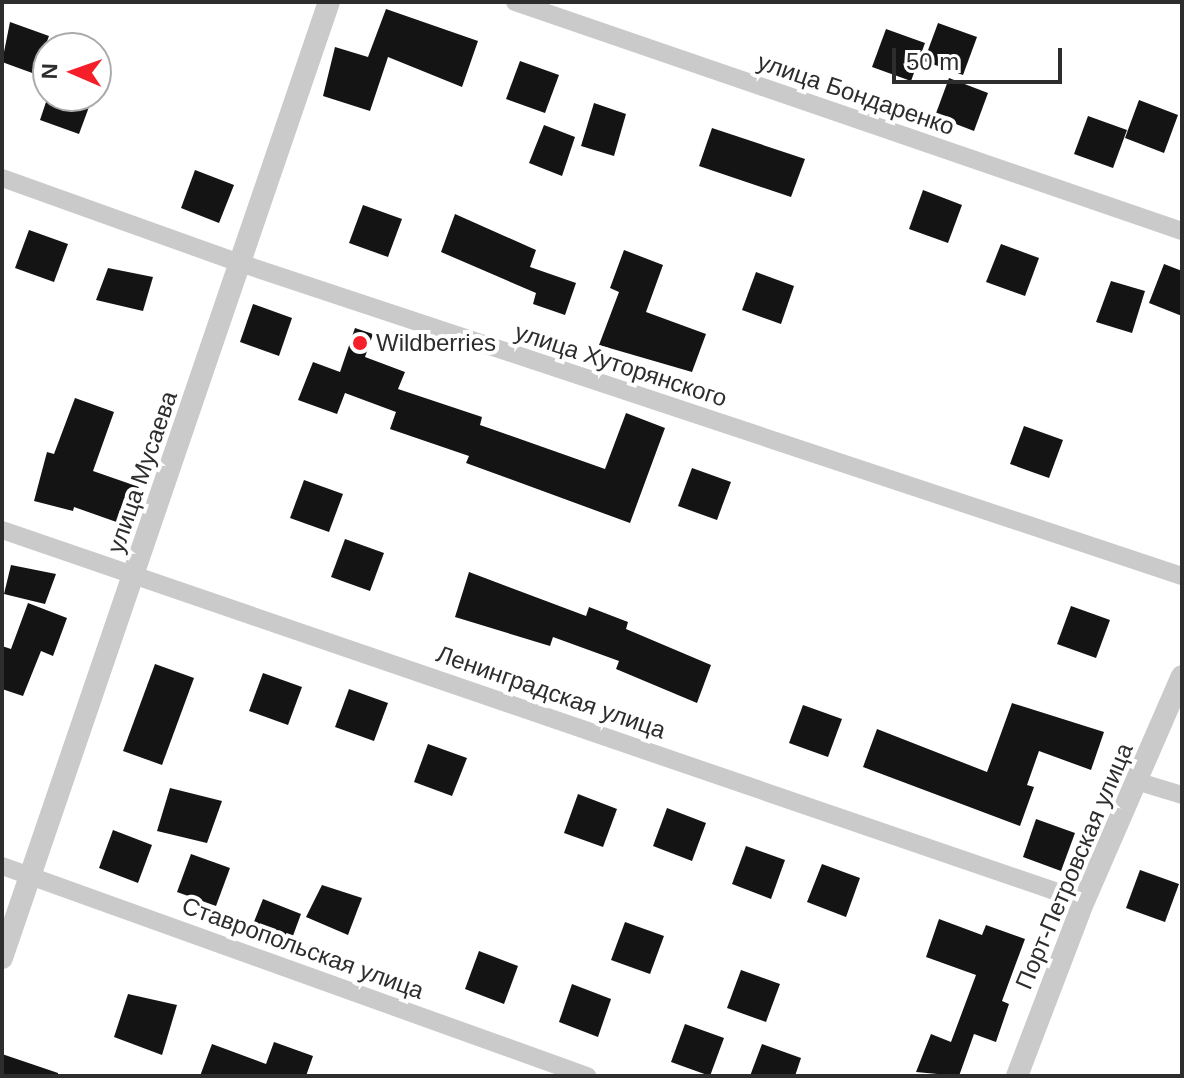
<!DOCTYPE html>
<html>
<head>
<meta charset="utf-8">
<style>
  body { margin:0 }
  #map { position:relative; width:1184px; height:1078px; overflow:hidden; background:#fff; font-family:Helvetica,sans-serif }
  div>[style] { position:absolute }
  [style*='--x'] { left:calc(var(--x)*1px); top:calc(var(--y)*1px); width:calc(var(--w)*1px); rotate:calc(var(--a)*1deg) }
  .building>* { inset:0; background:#141414 }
  .minor>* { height:18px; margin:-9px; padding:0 9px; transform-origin:9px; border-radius:9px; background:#cacaca }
  .tertiary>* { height:22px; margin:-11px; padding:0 11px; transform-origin:11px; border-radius:11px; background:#cacaca }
  .dots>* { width:22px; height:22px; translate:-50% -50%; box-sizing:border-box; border:4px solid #fff; border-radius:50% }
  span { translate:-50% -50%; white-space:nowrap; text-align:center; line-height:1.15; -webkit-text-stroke:8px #fff; paint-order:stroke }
  .street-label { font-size:24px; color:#2d2d2d }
  .poi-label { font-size:24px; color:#2d2d2d }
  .left { translate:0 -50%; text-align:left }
  .frame { position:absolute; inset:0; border:4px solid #2d2d2d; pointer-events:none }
  .north { position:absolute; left:32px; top:32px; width:80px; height:80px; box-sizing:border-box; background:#fff; border:2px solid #ababab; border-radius:50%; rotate:272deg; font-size:22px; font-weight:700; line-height:32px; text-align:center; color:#2d2d2d }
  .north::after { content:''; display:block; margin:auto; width:28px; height:36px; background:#f51e29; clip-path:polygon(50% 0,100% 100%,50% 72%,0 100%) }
  .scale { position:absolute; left:892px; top:48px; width:170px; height:36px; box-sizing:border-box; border:4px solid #2d2d2d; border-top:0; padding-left:10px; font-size:24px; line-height:28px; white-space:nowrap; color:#2d2d2d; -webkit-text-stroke:6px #fff; paint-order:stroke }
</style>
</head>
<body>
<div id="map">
  <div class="building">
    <i style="clip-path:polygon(386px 9px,478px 41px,462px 87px,388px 57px,370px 111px,323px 96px,335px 47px,368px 57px)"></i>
    <i style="clip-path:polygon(10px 22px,49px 36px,35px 74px,2px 62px)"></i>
    <i style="clip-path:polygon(938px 23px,977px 37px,963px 75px,924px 61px)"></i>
    <i style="clip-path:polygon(886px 29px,925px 43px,911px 81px,872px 67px)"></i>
    <i style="clip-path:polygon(520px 61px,559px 75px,545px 113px,506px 99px)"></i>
    <i style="clip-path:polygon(949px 78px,988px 93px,974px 131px,935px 116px)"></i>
    <i style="clip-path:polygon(48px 96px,93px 96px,79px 134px,40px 120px)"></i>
    <i style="clip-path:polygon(1139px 100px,1178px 115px,1164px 153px,1125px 138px)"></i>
    <i style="clip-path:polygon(594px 103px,626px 114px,614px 156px,581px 146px)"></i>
    <i style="clip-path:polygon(1088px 116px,1127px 130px,1113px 168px,1074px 154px)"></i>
    <i style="clip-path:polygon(544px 125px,575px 137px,562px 176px,529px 163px)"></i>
    <i style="clip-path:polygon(712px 128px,805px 159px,791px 197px,699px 166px)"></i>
    <i style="clip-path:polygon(195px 170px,234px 185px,219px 223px,181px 208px)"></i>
    <i style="clip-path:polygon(923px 190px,962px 205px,948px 243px,909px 229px)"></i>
    <i style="clip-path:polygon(363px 205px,402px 219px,388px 257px,349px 243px)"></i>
    <i style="clip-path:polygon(455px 214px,536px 250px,530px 267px,576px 283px,565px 315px,533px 304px,536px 293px,441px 252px)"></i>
    <i style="clip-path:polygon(29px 230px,68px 244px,54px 282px,15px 268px)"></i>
    <i style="clip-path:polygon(1001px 244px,1039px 258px,1025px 296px,986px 282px)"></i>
    <i style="clip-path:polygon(624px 250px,663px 265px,646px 312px,706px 334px,692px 372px,599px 345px,619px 292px,610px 288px)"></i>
    <i style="clip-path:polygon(1164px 264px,1182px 271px,1182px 316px,1149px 303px)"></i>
    <i style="clip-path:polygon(108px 268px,153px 277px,143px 311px,96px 300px)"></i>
    <i style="clip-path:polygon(756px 272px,794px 286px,781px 324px,742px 310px)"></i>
    <i style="clip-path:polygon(1111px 281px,1145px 291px,1132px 333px,1096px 322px)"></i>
    <i style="clip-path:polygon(253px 304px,292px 318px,279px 356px,240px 342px)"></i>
    <i style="clip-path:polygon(355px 328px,373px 334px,365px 357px,405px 372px,398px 389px,482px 417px,480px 425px,605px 469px,626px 413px,665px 428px,630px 523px,466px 463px,469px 456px,390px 429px,396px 412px,345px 393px,337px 414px,298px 400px,313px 362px,340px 372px)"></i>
    <i style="clip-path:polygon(75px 398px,114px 412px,93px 471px,139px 487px,125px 525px,74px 507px,73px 511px,34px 501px,47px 452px,54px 454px)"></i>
    <i style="clip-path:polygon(1024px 426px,1063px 440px,1049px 478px,1010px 464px)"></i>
    <i style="clip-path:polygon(692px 468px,731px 482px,717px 520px,678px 506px)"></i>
    <i style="clip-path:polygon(304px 480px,343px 494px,329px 532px,290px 518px)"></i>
    <i style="clip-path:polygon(345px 539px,384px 553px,370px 591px,331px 577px)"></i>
    <i style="clip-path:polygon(11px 565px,56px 574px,45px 604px,4px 594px)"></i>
    <i style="clip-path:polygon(469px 572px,586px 616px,589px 607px,628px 622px,626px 629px,711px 665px,697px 703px,616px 669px,619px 661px,553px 637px,550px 646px,455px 617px)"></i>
    <i style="clip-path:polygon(28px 603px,67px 618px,53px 656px,41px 651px,23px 696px,2px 689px,2px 646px,11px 649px)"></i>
    <i style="clip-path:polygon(1071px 606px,1110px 620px,1096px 658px,1057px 644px)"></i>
    <i style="clip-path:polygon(155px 664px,194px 678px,162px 765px,123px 751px)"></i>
    <i style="clip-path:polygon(263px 673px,302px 687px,288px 725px,249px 711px)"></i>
    <i style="clip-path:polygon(349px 689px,388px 703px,374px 741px,335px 727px)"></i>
    <i style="clip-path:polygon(1012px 703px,1104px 732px,1091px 770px,1039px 751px,1027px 785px,1034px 787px,1020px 826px,863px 767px,877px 729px,987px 772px)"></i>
    <i style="clip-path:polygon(803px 705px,842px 719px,828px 757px,789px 743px)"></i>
    <i style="clip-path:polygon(428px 744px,467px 758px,452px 796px,414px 782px)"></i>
    <i style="clip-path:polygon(170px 788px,222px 801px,207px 843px,157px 831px)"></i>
    <i style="clip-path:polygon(578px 794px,617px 809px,603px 847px,564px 833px)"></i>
    <i style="clip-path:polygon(667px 808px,706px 823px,692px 861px,653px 846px)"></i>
    <i style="clip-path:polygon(1036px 819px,1075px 833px,1061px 871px,1023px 857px)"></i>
    <i style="clip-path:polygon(113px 830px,152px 845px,138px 883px,99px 868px)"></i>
    <i style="clip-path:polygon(746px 846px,785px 860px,771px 899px,732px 884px)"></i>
    <i style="clip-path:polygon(191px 854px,230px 868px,216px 906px,177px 892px)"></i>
    <i style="clip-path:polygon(822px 864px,860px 878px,846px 917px,807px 902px)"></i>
    <i style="clip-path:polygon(1140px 870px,1179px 884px,1165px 922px,1126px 908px)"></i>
    <i style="clip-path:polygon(322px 885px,362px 898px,348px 935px,306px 917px)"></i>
    <i style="clip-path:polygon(263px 899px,301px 914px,287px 952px,248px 937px)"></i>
    <i style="clip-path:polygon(939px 919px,982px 935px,986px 925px,1025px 939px,1002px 1001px,1009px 1004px,996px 1042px,974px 1034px,959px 1076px,916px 1072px,931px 1034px,951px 1042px,976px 975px,926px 957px)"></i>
    <i style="clip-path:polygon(625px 922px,664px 936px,650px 974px,611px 960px)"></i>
    <i style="clip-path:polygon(479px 951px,518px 966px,504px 1004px,465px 989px)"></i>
    <i style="clip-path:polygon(741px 970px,780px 984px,766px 1022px,727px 1008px)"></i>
    <i style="clip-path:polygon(572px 984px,611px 999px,598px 1037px,559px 1022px)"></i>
    <i style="clip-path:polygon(128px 994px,177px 1005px,162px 1055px,114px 1037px)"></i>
    <i style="clip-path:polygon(685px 1024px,724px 1038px,710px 1076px,671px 1062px)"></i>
    <i style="clip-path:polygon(274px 1042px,313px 1056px,306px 1076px,200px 1076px,212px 1044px,266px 1064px)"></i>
    <i style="clip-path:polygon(762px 1044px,801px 1058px,795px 1076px,750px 1076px)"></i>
    <i style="clip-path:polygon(2px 1054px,58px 1073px,58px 1076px,2px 1076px)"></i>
  </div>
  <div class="minor">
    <i style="--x:515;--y:2;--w:705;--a:18.95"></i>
    <i style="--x:2;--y:178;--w:253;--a:19.7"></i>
    <i style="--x:240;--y:263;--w:993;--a:18.38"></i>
    <i style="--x:2;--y:530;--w:1144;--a:18.93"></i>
    <i style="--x:1136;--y:781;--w:48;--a:16.9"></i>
    <i style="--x:2;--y:866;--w:622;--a:19.75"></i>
  </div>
  <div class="tertiary">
    <i style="--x:2;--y:958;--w:1010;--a:-71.12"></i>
    <i style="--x:1017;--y:1076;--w:187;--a:-69.1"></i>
    <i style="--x:1084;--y:901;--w:245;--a:-66.5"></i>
  </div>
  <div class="dots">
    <i style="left:360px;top:343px;background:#f51e29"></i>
  </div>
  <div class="street-label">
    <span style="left:856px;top:94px;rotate:19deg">улица Бондаренко</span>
    <span style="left:621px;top:365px;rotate:18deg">улица Хуторянского</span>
    <span style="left:142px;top:472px;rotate:-71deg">улица Мусаева</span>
    <span style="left:551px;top:692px;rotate:19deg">Ленинградская улица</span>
    <span style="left:1074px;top:866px;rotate:-67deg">Порт-Петровская улица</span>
    <span style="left:303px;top:948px;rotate:20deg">Ставропольская улица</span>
  </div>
  <div class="poi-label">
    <span class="left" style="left:376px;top:343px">Wildberries</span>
  </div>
  <div class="frame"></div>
  <div class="north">N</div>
  <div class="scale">50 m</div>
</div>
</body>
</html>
